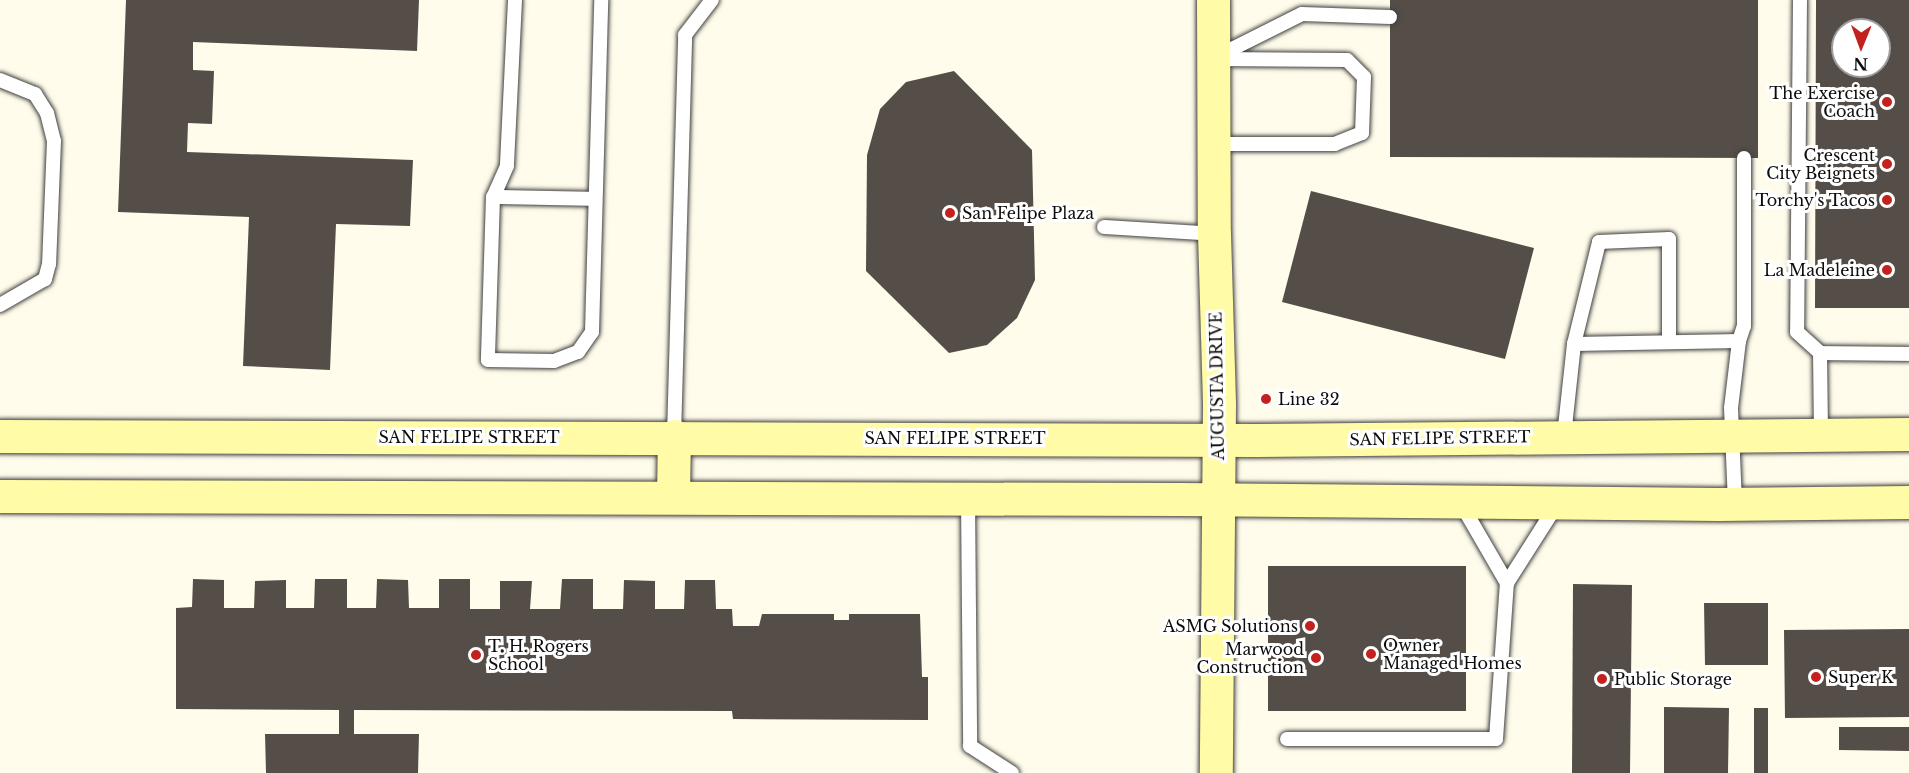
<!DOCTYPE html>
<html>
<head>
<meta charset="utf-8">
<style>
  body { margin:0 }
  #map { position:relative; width:1909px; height:773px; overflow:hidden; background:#fffceb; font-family:"Libre Baskerville",serif }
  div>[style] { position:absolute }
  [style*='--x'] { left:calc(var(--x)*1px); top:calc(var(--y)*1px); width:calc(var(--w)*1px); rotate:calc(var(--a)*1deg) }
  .building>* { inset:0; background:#554e48 }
  .roads { filter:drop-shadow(0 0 2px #3f3f3f) drop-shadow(0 0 2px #3f3f3f) }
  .lane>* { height:14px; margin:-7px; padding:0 7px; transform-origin:7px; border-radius:7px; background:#fff }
  .secondary>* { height:33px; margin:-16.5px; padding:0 16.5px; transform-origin:16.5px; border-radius:16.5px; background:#fffba6 }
  .dots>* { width:16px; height:16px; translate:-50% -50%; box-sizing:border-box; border:3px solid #fff; border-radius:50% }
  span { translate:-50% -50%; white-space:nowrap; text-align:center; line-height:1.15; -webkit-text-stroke:6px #fff; paint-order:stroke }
  .poi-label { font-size:16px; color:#0c0c0c }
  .right { translate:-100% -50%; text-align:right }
  .left { translate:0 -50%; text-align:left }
  .street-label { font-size:16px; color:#0c0c0c }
  .north { position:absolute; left:1831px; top:18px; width:60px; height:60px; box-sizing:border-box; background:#fff; border:2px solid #9e9e9e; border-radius:50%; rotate:181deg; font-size:16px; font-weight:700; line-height:24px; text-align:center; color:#0c0c0c }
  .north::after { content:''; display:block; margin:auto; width:21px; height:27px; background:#c3211d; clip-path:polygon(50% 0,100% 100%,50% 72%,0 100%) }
</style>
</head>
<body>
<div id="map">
  <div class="building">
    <i style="clip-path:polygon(126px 0,419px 0,417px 51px,193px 42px,193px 70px,214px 71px,212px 124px,188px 123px,187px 152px,413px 160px,410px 226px,336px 224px,330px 370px,243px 366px,249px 217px,118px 212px)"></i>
    <i style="clip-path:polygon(1390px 0,1758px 0,1758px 158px,1390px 157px)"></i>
    <i style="clip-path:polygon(evenodd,1816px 0,1909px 0,1909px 308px,1815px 308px,1816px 0,1843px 30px,1879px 30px,1879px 66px,1843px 66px,1843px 30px)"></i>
    <i style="clip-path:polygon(954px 71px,1032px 150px,1035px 280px,1017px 318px,987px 345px,949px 353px,866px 271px,867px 155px,880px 109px,906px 82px)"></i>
    <i style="clip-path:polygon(1311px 191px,1534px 248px,1505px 359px,1282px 302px)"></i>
    <i style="clip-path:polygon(1268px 566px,1466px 566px,1466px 711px,1268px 711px)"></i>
    <i style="clip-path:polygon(193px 579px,224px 580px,224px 608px,254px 608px,255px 581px,286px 580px,286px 608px,314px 608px,315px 579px,347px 579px,347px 608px,376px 608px,377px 579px,408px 580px,409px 608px,439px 608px,439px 579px,470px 579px,470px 609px,500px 609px,500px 581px,532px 581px,530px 609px,560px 609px,562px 579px,593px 579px,593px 609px,623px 609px,624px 580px,655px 581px,655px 609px,684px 609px,685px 580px,715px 580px,716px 609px,732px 609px,733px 626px,759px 626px,762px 614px,834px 614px,834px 620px,849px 620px,849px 614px,920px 614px,922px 677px,928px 677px,928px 720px,733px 719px,732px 711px,354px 710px,354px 734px,419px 734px,418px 773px,266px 773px,265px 734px,339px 734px,339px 710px,176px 709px,176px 608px,192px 607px)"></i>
    <i style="clip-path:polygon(1573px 584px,1632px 585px,1630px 773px,1572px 773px)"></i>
    <i style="clip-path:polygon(1704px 603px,1768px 603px,1768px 665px,1705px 665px)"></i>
    <i style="clip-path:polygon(1909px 629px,1909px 717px,1785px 718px,1784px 630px)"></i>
    <i style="clip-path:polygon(1664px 707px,1729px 708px,1728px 773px,1664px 773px)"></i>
    <i style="clip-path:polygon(1754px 708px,1768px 708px,1768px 773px,1754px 773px)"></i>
    <i style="clip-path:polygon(1839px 727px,1909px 727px,1909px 751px,1839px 750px)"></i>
  </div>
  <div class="roads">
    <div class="lane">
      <i style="--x:515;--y:0;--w:166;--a:92.8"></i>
      <i style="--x:507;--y:166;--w:34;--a:114"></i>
      <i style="--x:493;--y:197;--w:163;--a:91.8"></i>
      <i style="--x:488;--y:360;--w:66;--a:0.9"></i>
      <i style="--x:554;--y:361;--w:26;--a:-21"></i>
      <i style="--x:578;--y:352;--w:24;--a:-55"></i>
      <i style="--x:592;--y:332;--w:332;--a:-88.4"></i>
      <i style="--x:1800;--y:0;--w:332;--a:90.5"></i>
      <i style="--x:1797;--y:332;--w:31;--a:42"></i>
      <i style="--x:1214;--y:58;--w:98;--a:-26.6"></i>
      <i style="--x:1302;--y:14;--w:88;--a:2"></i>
      <i style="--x:1213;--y:59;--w:134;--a:0.4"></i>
      <i style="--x:1347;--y:60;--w:24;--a:45"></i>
      <i style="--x:1364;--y:77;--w:56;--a:92"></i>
      <i style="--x:1362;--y:133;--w:29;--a:158"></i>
      <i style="--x:1335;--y:144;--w:121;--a:180"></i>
      <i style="--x:0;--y:80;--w:38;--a:22"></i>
      <i style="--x:35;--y:94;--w:22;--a:58"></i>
      <i style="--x:47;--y:113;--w:29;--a:76"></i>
      <i style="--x:54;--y:141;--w:123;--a:92.3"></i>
      <i style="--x:49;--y:264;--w:16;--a:105"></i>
      <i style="--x:45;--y:279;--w:52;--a:150"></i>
      <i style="--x:493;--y:197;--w:101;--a:1.1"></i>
      <i style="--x:1104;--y:227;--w:110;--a:3.6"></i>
      <i style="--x:1739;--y:341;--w:16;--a:-72"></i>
      <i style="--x:1744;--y:326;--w:168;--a:-90"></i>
      <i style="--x:1574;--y:344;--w:165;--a:-1"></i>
      <i style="--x:1739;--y:341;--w:67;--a:96.8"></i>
      <i style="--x:1731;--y:408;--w:95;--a:87.6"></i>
      <i style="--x:1821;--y:433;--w:80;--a:-90.7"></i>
      <i style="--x:1820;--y:353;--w:89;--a:0.6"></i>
      <i style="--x:674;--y:436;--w:401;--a:-88.4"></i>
      <i style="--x:685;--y:35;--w:44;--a:-52.4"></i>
      <i style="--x:1564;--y:436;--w:93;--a:-83.8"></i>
      <i style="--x:1574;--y:344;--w:105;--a:-76.2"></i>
      <i style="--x:1599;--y:242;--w:70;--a:-2.5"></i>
      <i style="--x:1669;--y:239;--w:103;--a:90"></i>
      <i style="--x:968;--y:498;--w:248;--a:89.5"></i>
      <i style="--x:970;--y:746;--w:50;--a:32.7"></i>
      <i style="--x:1460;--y:502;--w:94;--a:59.9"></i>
      <i style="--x:1287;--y:739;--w:209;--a:0"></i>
      <i style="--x:1496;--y:739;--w:156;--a:-86"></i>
      <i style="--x:1507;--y:583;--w:95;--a:-57.5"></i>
    </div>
    <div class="secondary">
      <i style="--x:1213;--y:0;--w:234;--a:89.8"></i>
      <i style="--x:1214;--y:234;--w:171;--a:88.3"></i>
      <i style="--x:1219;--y:405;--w:368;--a:90.5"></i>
      <i style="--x:0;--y:436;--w:1257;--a:0.18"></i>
      <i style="--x:1257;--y:440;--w:652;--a:-0.53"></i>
      <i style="--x:0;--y:496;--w:1180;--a:0.15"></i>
      <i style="--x:1180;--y:499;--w:538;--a:0.53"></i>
      <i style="--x:1718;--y:504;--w:191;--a:-0.6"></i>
      <i style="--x:673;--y:497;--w:61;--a:-89.1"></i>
    </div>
  </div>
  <div class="dots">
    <i style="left:1887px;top:102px;background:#c3211d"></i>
    <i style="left:1887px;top:164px;background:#c3211d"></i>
    <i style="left:1887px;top:200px;background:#c3211d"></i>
    <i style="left:950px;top:213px;background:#c3211d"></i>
    <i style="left:1887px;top:270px;background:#c3211d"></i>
    <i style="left:1266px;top:399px;background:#c3211d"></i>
    <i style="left:1310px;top:626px;background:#c3211d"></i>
    <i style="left:1371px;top:654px;background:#c3211d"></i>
    <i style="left:476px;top:655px;background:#c3211d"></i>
    <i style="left:1316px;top:658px;background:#c3211d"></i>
    <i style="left:1816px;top:677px;background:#c3211d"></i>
    <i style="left:1602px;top:679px;background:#c3211d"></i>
  </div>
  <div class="poi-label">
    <span class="right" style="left:1875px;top:102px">The Exercise<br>Coach</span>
    <span class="right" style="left:1875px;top:164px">Crescent<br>City Beignets</span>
    <span class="right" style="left:1875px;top:200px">Torchy's Tacos</span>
    <span class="left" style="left:962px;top:213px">San Felipe Plaza</span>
    <span class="right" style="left:1875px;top:270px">La Madeleine</span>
    <span class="left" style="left:1278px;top:399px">Line 32</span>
    <span class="right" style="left:1298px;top:626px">ASMG Solutions</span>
    <span class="left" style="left:1383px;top:654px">Owner<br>Managed Homes</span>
    <span class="left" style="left:488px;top:655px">T. H. Rogers<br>School</span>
    <span class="right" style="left:1304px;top:658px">Marwood<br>Construction</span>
    <span class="left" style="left:1828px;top:677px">Super K</span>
    <span class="left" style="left:1614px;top:679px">Public Storage</span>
  </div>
  <div class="street-label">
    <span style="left:1217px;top:386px;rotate:-91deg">AUGUSTA DRIVE</span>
    <span style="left:469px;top:437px">SAN FELIPE STREET</span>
    <span style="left:955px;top:438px">SAN FELIPE STREET</span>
    <span style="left:1440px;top:438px;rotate:-1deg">SAN FELIPE STREET</span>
  </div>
  <div class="north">N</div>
</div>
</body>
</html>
